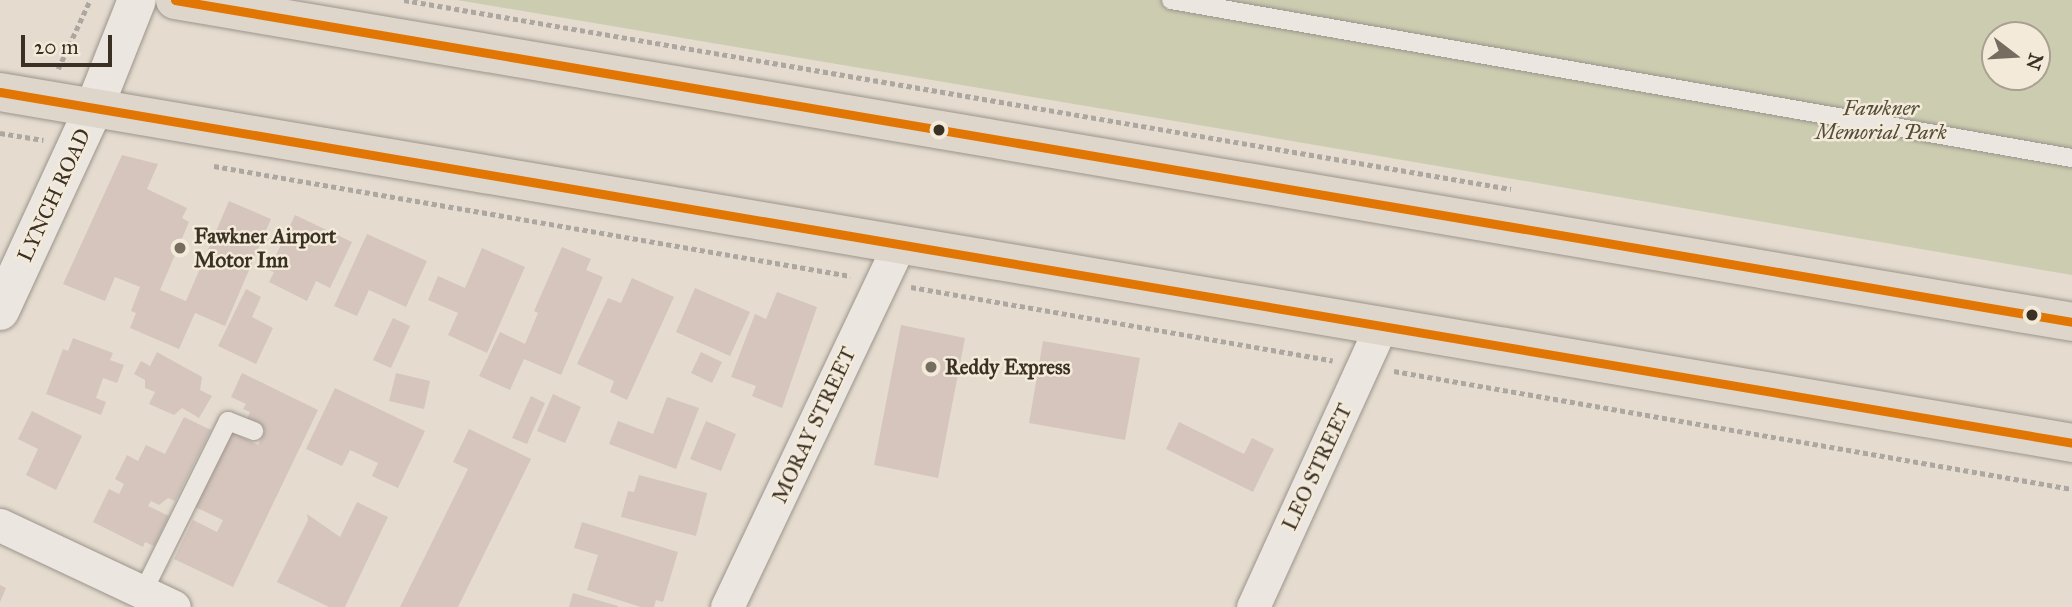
<!DOCTYPE html>
<html>
<head>
<meta charset="utf-8">
<style>
  body { margin:0 }
  #map { position:relative; width:2072px; height:607px; overflow:hidden; background:#e5dccf; font-family:"IM FELL Great Primer",serif }
  div>[style] { position:absolute }
  [style*='--x'] { left:calc(var(--x)*1px); top:calc(var(--y)*1px); width:calc(var(--w)*1px); rotate:calc(var(--a)*1deg) }
  .green>* { inset:0; background:#cccdb0 }
  .building>* { inset:0; background:#d5c5bd }
  .path>* { height:4.5px; margin-top:-2.25px; transform-origin:0; background:repeating-linear-gradient(90deg,#aca7a1 0 5px,transparent 0 8.5px) }
  .roads { filter:drop-shadow(0 0 2px #9b948c) drop-shadow(0 0 2px #9b948c) }
  .service>* { height:18px; margin:-9px; padding:0 9px; transform-origin:9px; border-radius:9px; background:#ebe6df }
  .minor>* { height:33px; margin:-16.5px; padding:0 16.5px; transform-origin:16.5px; border-radius:16.5px; background:#ebe6df }
  .tertiary>* { height:38px; margin:-19px; padding:0 19px; transform-origin:19px; border-radius:19px; background:#ebe6df }
  .trunk>* { height:38px; margin:-19px; padding:0 19px; transform-origin:19px; border-radius:19px; background:#ded6ca }
  .bus-1>* { height:9px; margin:-4.5px; padding:0 4.5px; transform-origin:4.5px; border-radius:4.5px; background:#e17605 }
  .dots>* { width:19px; height:19px; translate:-50% -50%; box-sizing:border-box; border:4px solid #f4eada; border-radius:50% }
  span { translate:-50% -50%; white-space:nowrap; text-align:center; line-height:1.15; -webkit-text-stroke:5px #f4eada; paint-order:stroke }
  .park-label { font-size:21px; color:#534d3b; font-style:italic }
  .street-label { font-size:21px; color:#3a3024 }
  .poi-label { font-size:21px; color:#3a3024; font-weight:700 }
  .left { translate:0 -50%; text-align:left }
  .north { position:absolute; left:1981px; top:21px; width:70px; height:70px; box-sizing:border-box; background:#f4eada; border:2px solid #aaa091; border-radius:50%; rotate:107deg; font-size:19px; font-weight:700; line-height:28px; text-align:center; color:#3a3024 }
  .north::after { content:''; display:block; margin:auto; width:24px; height:32px; background:#766c60; clip-path:polygon(50% 0,100% 100%,50% 72%,0 100%) }
  .scale { position:absolute; left:21px; top:35px; width:91px; height:32px; box-sizing:border-box; border:4px solid #3a3024; border-top:0; padding-left:9px; font-size:21px; line-height:24px; white-space:nowrap; color:#3a3024; -webkit-text-stroke:5px #f4eada; paint-order:stroke }
</style>
</head>
<body>
<div id="map">
  <div class="green">
    <i style="clip-path:polygon(evenodd,457px 0,2072px 0,2072px 275px,1228px 130px,457px 0,1995px 35px,2037px 35px,2037px 77px,1995px 77px,1995px 35px)"></i>
  </div>
  <div class="building">
    <i style="clip-path:polygon(122px 155px,158px 164px,147px 189px,187px 208px,182px 218px,189px 222px,160px 290px,186px 301px,229px 201px,271px 219px,225px 326px,195px 313px,179px 349px,130px 328px,136px 313px,131px 311px,140px 287px,115px 277px,105px 301px,63px 284px)"></i>
    <i style="clip-path:polygon(295px 215px,352px 242px,330px 288px,316px 281px,307px 301px,269px 282px,274px 272px,269px 270px)"></i>
    <i style="clip-path:polygon(367px 234px,427px 261px,406px 307px,369px 290px,357px 316px,334px 306px)"></i>
    <i style="clip-path:polygon(562px 247px,591px 259px,586px 270px,603px 277px,561px 375px,524px 359px,510px 390px,479px 376px,500px 332px,525px 344px,538px 313px,534px 311px)"></i>
    <i style="clip-path:polygon(482px 248px,525px 267px,487px 353px,448px 335px,458px 313px,428px 300px,438px 276px,465px 288px)"></i>
    <i style="clip-path:polygon(632px 278px,674px 297px,627px 400px,610px 392px,614px 381px,577px 364px,608px 298px,621px 303px)"></i>
    <i style="clip-path:polygon(695px 288px,750px 312px,730px 356px,676px 332px)"></i>
    <i style="clip-path:polygon(246px 289px,261px 297px,252px 317px,273px 328px,256px 364px,218px 346px)"></i>
    <i style="clip-path:polygon(777px 292px,817px 307px,782px 408px,752px 396px,756px 386px,731px 377px,755px 314px,766px 319px)"></i>
    <i style="clip-path:polygon(393px 318px,410px 326px,391px 368px,373px 360px)"></i>
    <i style="clip-path:polygon(901px 325px,965px 338px,938px 478px,874px 465px)"></i>
    <i style="clip-path:polygon(73px 338px,113px 353px,110px 360px,124px 365px,117px 383px,103px 378px,96px 398px,106px 402px,101px 415px,46px 394px,63px 349px,68px 351px)"></i>
    <i style="clip-path:polygon(1043px 341px,1140px 358px,1125px 440px,1029px 423px)"></i>
    <i style="clip-path:polygon(157px 352px,202px 377px,200px 390px,212px 396px,199px 418px,182px 408px,174px 415px,149px 404px,155px 392px,145px 388px,145px 380px,134px 374px,141px 361px,150px 366px)"></i>
    <i style="clip-path:polygon(701px 352px,722px 362px,712px 383px,691px 373px)"></i>
    <i style="clip-path:polygon(242px 373px,318px 410px,233px 587px,174px 559px,193px 520px,217px 532px,223px 520px,195px 507px,231px 432px,258px 445px,265px 430px,246px 421px,250px 412px,243px 409px,246px 404px,231px 397px)"></i>
    <i style="clip-path:polygon(396px 373px,430px 381px,424px 409px,389px 401px)"></i>
    <i style="clip-path:polygon(335px 388px,425px 431px,398px 488px,372px 476px,378px 463px,350px 450px,342px 466px,306px 449px)"></i>
    <i style="clip-path:polygon(553px 394px,581px 407px,565px 443px,537px 431px)"></i>
    <i style="clip-path:polygon(531px 396px,545px 403px,527px 444px,512px 438px)"></i>
    <i style="clip-path:polygon(667px 397px,699px 408px,676px 469px,609px 444px,618px 421px,653px 434px)"></i>
    <i style="clip-path:polygon(32px 411px,82px 436px,56px 490px,26px 475px,38px 449px,18px 439px)"></i>
    <i style="clip-path:polygon(184px 417px,211px 430px,175px 501px,168px 498px,159px 505px,151px 501px,148px 506px,169px 516px,154px 546px,145px 542px,143px 547px,93px 522px,109px 489px,119px 494px,124px 484px,115px 479px,127px 455px,138px 461px,146px 445px,165px 454px)"></i>
    <i style="clip-path:polygon(706px 421px,736px 434px,721px 471px,690px 459px)"></i>
    <i style="clip-path:polygon(1179px 422px,1244px 454px,1252px 438px,1274px 449px,1253px 492px,1166px 449px)"></i>
    <i style="clip-path:polygon(469px 429px,531px 459px,458px 607px,400px 607px,468px 469px,453px 462px)"></i>
    <i style="clip-path:polygon(639px 475px,707px 493px,696px 536px,621px 517px,628px 491px,634px 492px)"></i>
    <i style="clip-path:polygon(357px 502px,388px 517px,345px 607px,329px 607px,277px 582px,308px 520px,307px 514px,340px 537px)"></i>
    <i style="clip-path:polygon(582px 522px,678px 552px,663px 602px,656px 600px,654px 607px,641px 607px,587px 590px,598px 555px,574px 548px)"></i>
    <i style="clip-path:polygon(0 585px,6px 588px,0 602px)"></i>
    <i style="clip-path:polygon(573px 593px,618px 606px,618px 607px,569px 607px)"></i>
  </div>
  <div class="path">
    <i style="--x:404;--y:0;--w:1123;--a:9.69"></i>
    <i style="--x:58;--y:69;--w:76;--a:-65.1"></i>
    <i style="--x:0;--y:133;--w:44;--a:9.2"></i>
    <i style="--x:214;--y:166;--w:646;--a:9.8"></i>
    <i style="--x:911;--y:287;--w:428;--a:9.9"></i>
    <i style="--x:1394;--y:371;--w:688;--a:9.87"></i>
  </div>
  <div class="roads">
    <div class="service">
      <i style="--x:1171;--y:0;--w:915;--a:9.95"></i>
      <i style="--x:143;--y:592;--w:191;--a:-63.6"></i>
      <i style="--x:228;--y:421;--w:28;--a:21"></i>
    </div>
    <div class="minor">
      <i style="--x:0;--y:525;--w:192;--a:25.2"></i>
      <i style="--x:727;--y:607;--w:404;--a:-64.6"></i>
      <i style="--x:1253;--y:607;--w:309;--a:-65.5"></i>
    </div>
    <div class="tertiary">
      <i style="--x:0;--y:311;--w:224;--a:-65.2"></i>
      <i style="--x:94;--y:108;--w:116;--a:-68.3"></i>
    </div>
    <div class="trunk">
      <i style="--x:175;--y:0;--w:1924;--a:9.63"></i>
      <i style="--x:0;--y:92;--w:2102;--a:9.61"></i>
    </div>
  </div>
  <div class="bus-1">
    <i style="--x:175;--y:0;--w:1924;--a:9.63"></i>
    <i style="--x:0;--y:92;--w:2102;--a:9.61"></i>
  </div>
  <div class="dots">
    <i style="left:939px;top:130px;background:#3a3024"></i>
    <i style="left:180px;top:248px;background:#766c60"></i>
    <i style="left:2032px;top:315px;background:#3a3024"></i>
    <i style="left:931px;top:367px;background:#766c60"></i>
  </div>
  <div class="park-label">
    <span style="left:1881px;top:120px">Fawkner<br>Memorial Park</span>
  </div>
  <div class="street-label">
    <span style="left:54px;top:195px;rotate:-65deg">LYNCH ROAD</span>
    <span style="left:814px;top:425px;rotate:-65deg">MORAY STREET</span>
    <span style="left:1317px;top:467px;rotate:-65deg">LEO STREET</span>
  </div>
  <div class="poi-label">
    <span class="left" style="left:194px;top:248px">Fawkner Airport<br>Motor Inn</span>
    <span class="left" style="left:945px;top:367px">Reddy Express</span>
  </div>
  <div class="north">N</div>
  <div class="scale">20 m</div>
</div>
</body>
</html>
